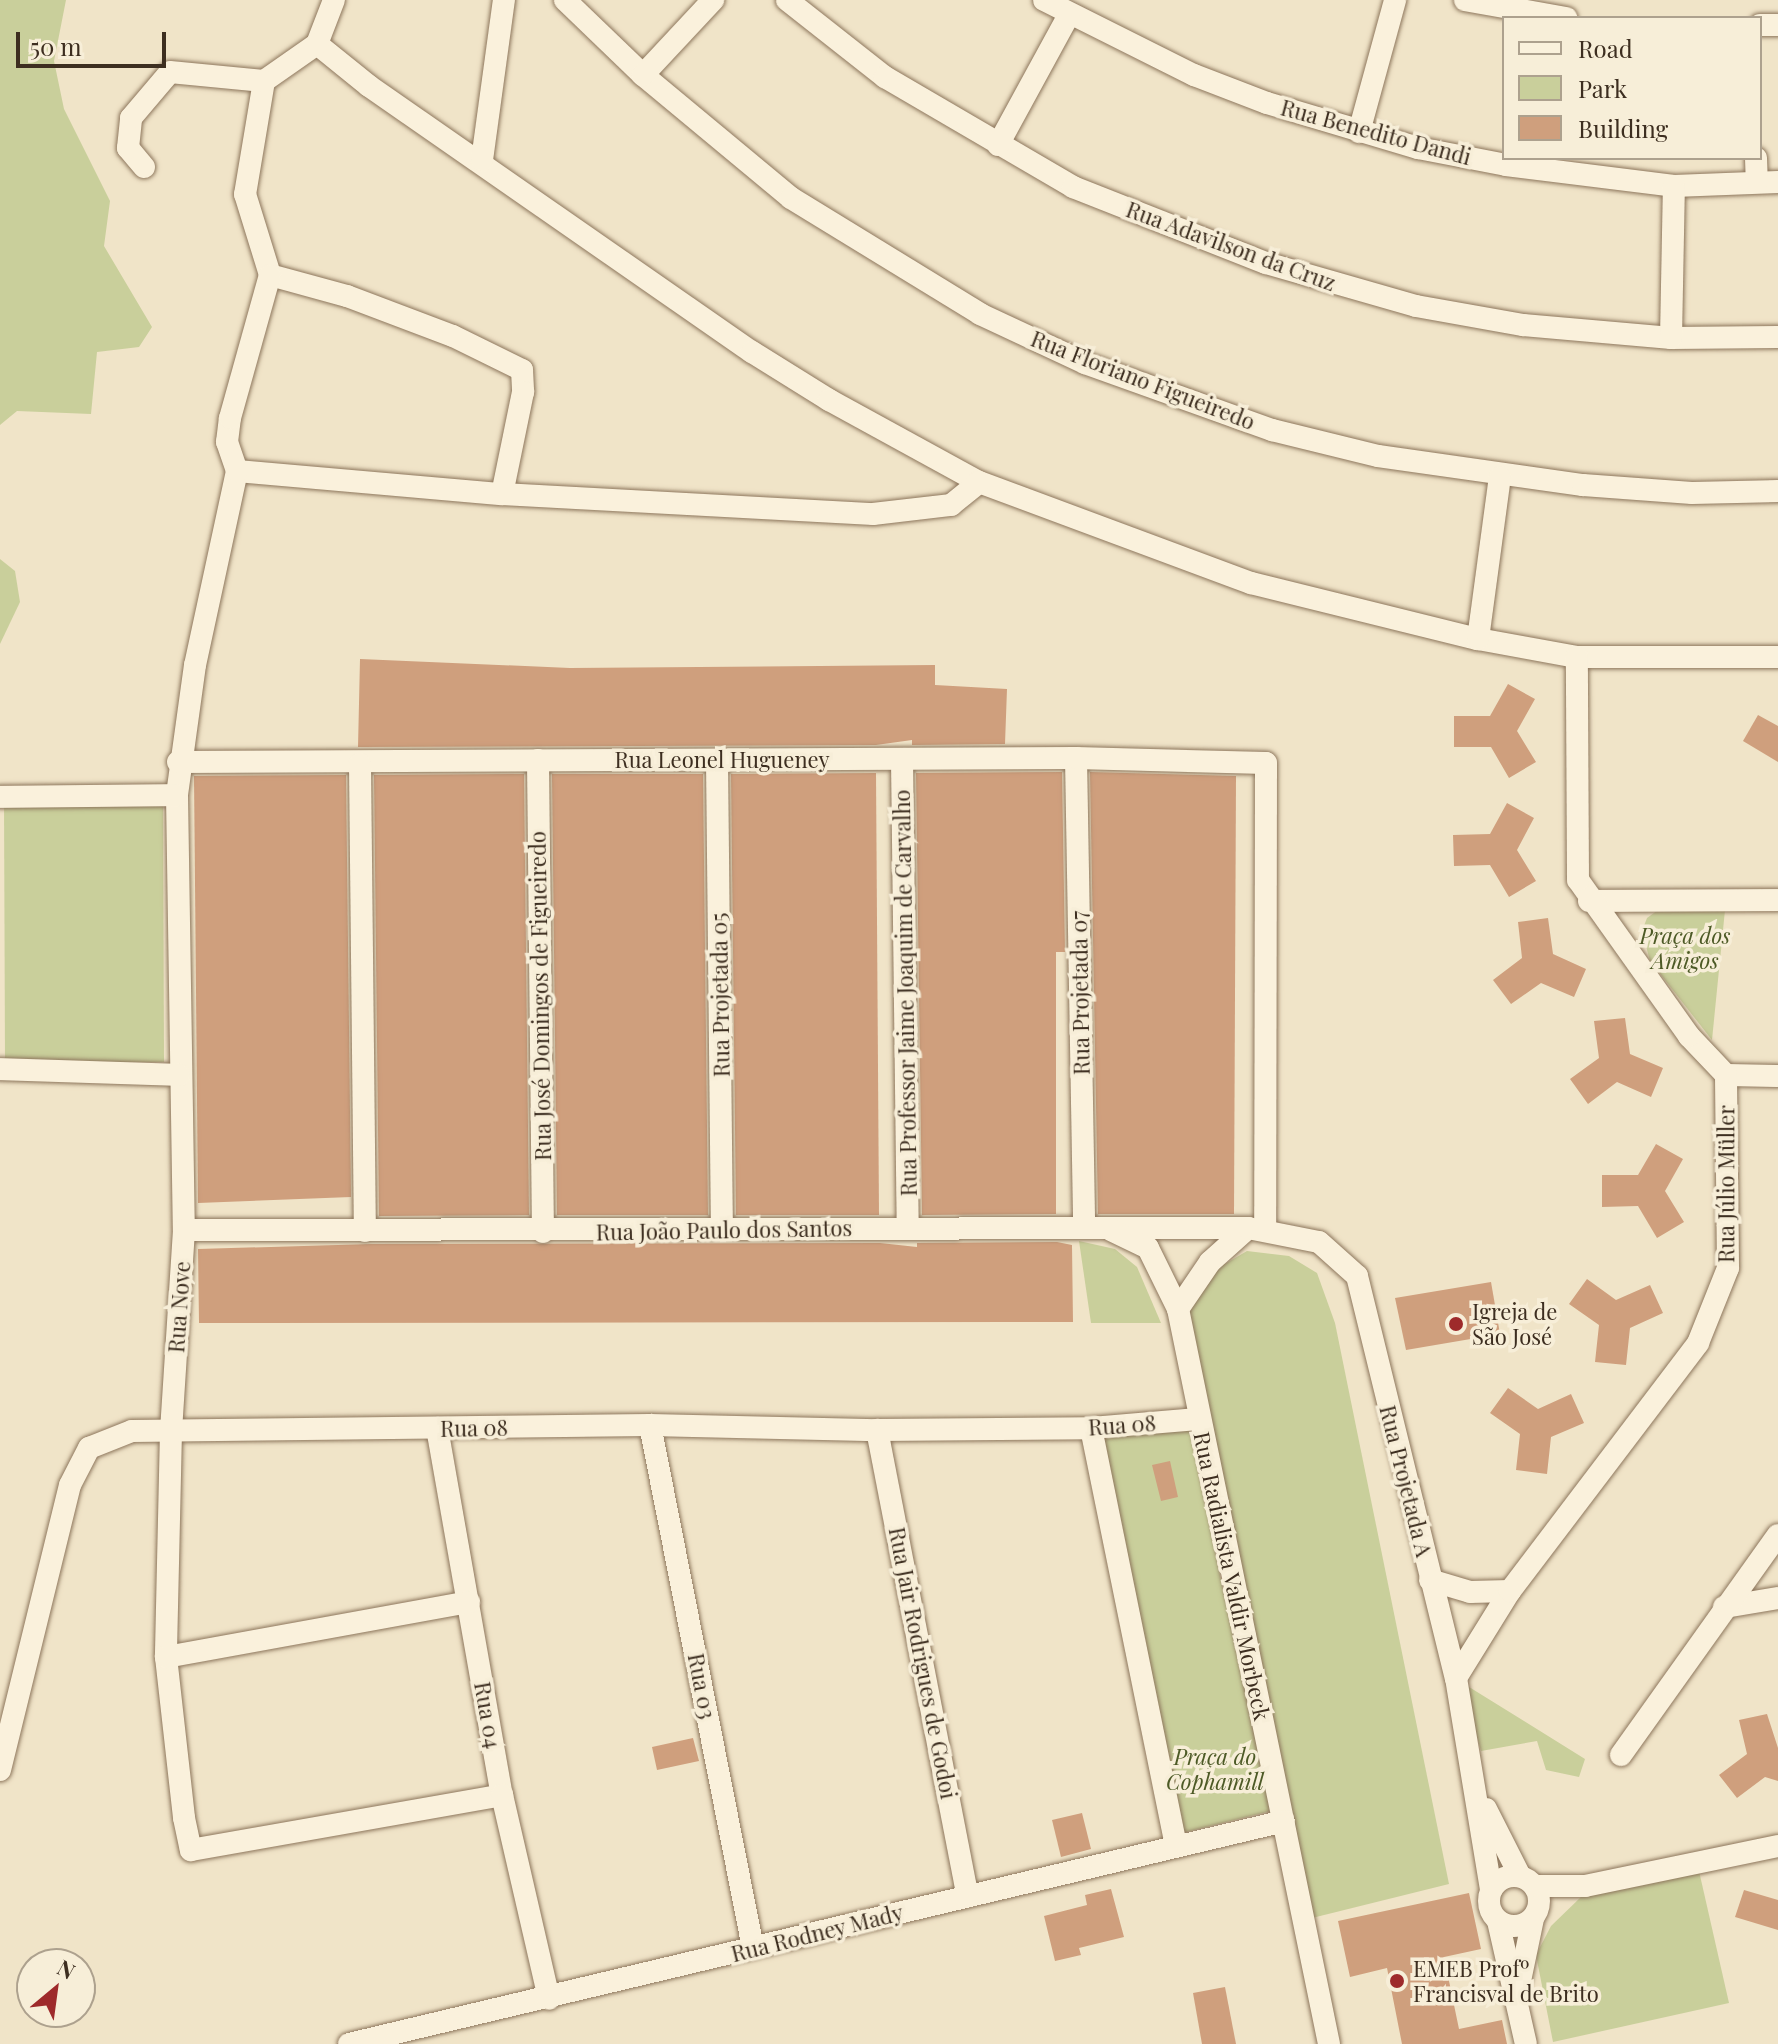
<!DOCTYPE html>
<html>
<head>
<meta charset="utf-8">
<style>
  body { margin:0 }
  #map { position:relative; width:1778px; height:2044px; overflow:hidden; background:#f0e4c8; font-family:"Playfair Display",serif }
  div>[style] { position:absolute }
  [style*='--x'] { left:calc(var(--x)*1px); top:calc(var(--y)*1px); width:calc(var(--w)*1px); rotate:calc(var(--a)*1deg) }
  .green>* { inset:0; background:#c9cf9b }
  .building>* { inset:0; background:#cf9f7d }
  .roads { filter:drop-shadow(0 0 2px #8d765c) drop-shadow(0 0 2px #8d765c) }
  .minor>* { height:22px; margin:-11px; padding:0 11px; transform-origin:11px; border-radius:11px; background:#faf1dc }
  .minor>.ring { margin:-11px; padding:0; box-sizing:content-box; background:none; border:22px solid #faf1dc; border-radius:50% }
  .dots>* { width:22px; height:22px; translate:-50% -50%; box-sizing:border-box; border:4px solid #f7eed8; border-radius:50% }
  span { translate:-50% -50%; white-space:nowrap; text-align:center; line-height:1.15; -webkit-text-stroke:7px #f7eed8; paint-order:stroke }
  .street-label { font-size:22px; color:#3d2e20 }
  .park-label { font-size:22px; color:#4d5a26; font-style:italic }
  .poi-label { font-size:22px; color:#3d2e20 }
  .left { translate:0 -50%; text-align:left }
  .legend { position:absolute; left:1502px; top:16px; width:260px; height:144px; box-sizing:border-box; background:#f7eed8; border:2px solid #ada18e; margin:0; padding:10px 14px; list-style:none; font-size:24px; color:#3d2e20 }
  .legend li { display:flex; align-items:center; gap:16px; height:40px }
  .legend b { width:40px; border:2px solid #ada18e }
  .north { position:absolute; left:16px; top:1948px; width:80px; height:80px; box-sizing:border-box; background:#f7eed8; border:2px solid #ada18e; border-radius:50%; rotate:29deg; font-size:22px; font-weight:700; line-height:32px; text-align:center; color:#3d2e20 }
  .north::after { content:''; display:block; margin:auto; width:28px; height:36px; background:#9e2a2b; clip-path:polygon(50% 0,100% 100%,50% 72%,0 100%) }
  .scale { position:absolute; left:16px; top:32px; width:150px; height:36px; box-sizing:border-box; border:4px solid #3d2e20; border-top:0; padding-left:10px; font-size:24px; line-height:28px; white-space:nowrap; color:#3d2e20; -webkit-text-stroke:6px #f7eed8; paint-order:stroke }
</style>
</head>
<body>
<div id="map">
  <div class="green">
    <i style="clip-path:polygon(0 0,66px 0,54px 61px,64px 109px,110px 201px,104px 246px,152px 327px,139px 347px,97px 352px,91px 414px,17px 411px,0 425px)"></i>
    <i style="clip-path:polygon(0 559px,15px 571px,20px 602px,0 644px)"></i>
    <i style="clip-path:polygon(4px 801px,163px 801px,164px 1062px,5px 1062px)"></i>
    <i style="clip-path:polygon(1658px 910px,1725px 910px,1712px 1040px,1650px 961px,1642px 931px,1647px 918px)"></i>
    <i style="clip-path:polygon(1079px 1241px,1115px 1249px,1137px 1267px,1161px 1323px,1091px 1323px)"></i>
    <i style="clip-path:polygon(1247px 1251px,1289px 1256px,1317px 1273px,1335px 1323px,1449px 1884px,1308px 1919px,1186px 1308px,1206px 1275px)"></i>
    <i style="clip-path:polygon(1188px 1427px,1271px 1811px,1182px 1833px,1099px 1432px)"></i>
    <i style="clip-path:polygon(1461px 1682px,1585px 1759px,1579px 1777px,1546px 1770px,1537px 1741px,1481px 1751px)"></i>
    <i style="clip-path:polygon(1699px 1871px,1729px 2003px,1553px 2042px,1536px 1955px,1551px 1926px,1582px 1896px)"></i>
  </div>
  <div class="building">
    <i style="clip-path:polygon(360px 659px,570px 668px,935px 665px,935px 685px,1007px 689px,1005px 744px,912px 745px,912px 740px,876px 745px,358px 747px)"></i>
    <i style="clip-path:polygon(1508px 684px,1535px 699px,1517px 731px,1536px 762px,1509px 778px,1491px 747px,1454px 747px,1454px 716px,1490px 716px)"></i>
    <i style="clip-path:polygon(1758px 715px,1778px 726px,1778px 762px,1743px 741px)"></i>
    <i style="clip-path:polygon(1062px 772px,1065px 952px,1056px 952px,1056px 1214px,922px 1215px,916px 773px)"></i>
    <i style="clip-path:polygon(1090px 772px,1236px 776px,1234px 1214px,1098px 1214px)"></i>
    <i style="clip-path:polygon(876px 773px,879px 1215px,736px 1215px,731px 774px)"></i>
    <i style="clip-path:polygon(524px 774px,529px 1215px,379px 1216px,374px 775px)"></i>
    <i style="clip-path:polygon(552px 774px,703px 774px,708px 1215px,557px 1215px)"></i>
    <i style="clip-path:polygon(346px 775px,351px 1197px,198px 1203px,194px 776px)"></i>
    <i style="clip-path:polygon(1507px 803px,1534px 818px,1517px 850px,1536px 881px,1509px 897px,1490px 865px,1454px 866px,1453px 835px,1490px 834px)"></i>
    <i style="clip-path:polygon(1548px 918px,1553px 954px,1586px 969px,1574px 997px,1541px 983px,1511px 1004px,1493px 980px,1522px 958px,1518px 922px)"></i>
    <i style="clip-path:polygon(1625px 1018px,1630px 1054px,1663px 1068px,1651px 1097px,1617px 1082px,1588px 1104px,1570px 1079px,1599px 1058px,1594px 1021px)"></i>
    <i style="clip-path:polygon(1656px 1144px,1683px 1159px,1665px 1191px,1684px 1222px,1657px 1238px,1638px 1206px,1602px 1207px,1602px 1175px,1638px 1175px)"></i>
    <i style="clip-path:polygon(1057px 1242px,1072px 1245px,1073px 1322px,199px 1323px,198px 1249px,371px 1244px,880px 1243px,917px 1247px,917px 1243px)"></i>
    <i style="clip-path:polygon(1587px 1279px,1616px 1300px,1650px 1285px,1663px 1313px,1630px 1328px,1626px 1365px,1595px 1362px,1599px 1325px,1569px 1304px)"></i>
    <i style="clip-path:polygon(1491px 1282px,1500px 1334px,1406px 1350px,1395px 1298px)"></i>
    <i style="clip-path:polygon(1508px 1388px,1538px 1409px,1571px 1394px,1584px 1423px,1551px 1437px,1547px 1474px,1516px 1470px,1520px 1434px,1490px 1413px)"></i>
    <i style="clip-path:polygon(1170px 1461px,1178px 1497px,1161px 1501px,1152px 1465px)"></i>
    <i style="clip-path:polygon(1767px 1714px,1778px 1748px,1778px 1781px,1765px 1777px,1737px 1798px,1719px 1775px,1747px 1754px,1739px 1720px)"></i>
    <i style="clip-path:polygon(693px 1738px,699px 1761px,657px 1770px,652px 1747px)"></i>
    <i style="clip-path:polygon(1082px 1813px,1091px 1849px,1061px 1857px,1052px 1820px)"></i>
    <i style="clip-path:polygon(1111px 1889px,1124px 1937px,1079px 1948px,1081px 1955px,1055px 1961px,1044px 1916px,1087px 1905px,1085px 1895px)"></i>
    <i style="clip-path:polygon(1744px 1890px,1778px 1900px,1778px 1930px,1735px 1917px)"></i>
    <i style="clip-path:polygon(1469px 1893px,1481px 1949px,1444px 1957px,1459px 2029px,1502px 2020px,1507px 2044px,1402px 2044px,1387px 1968px,1350px 1977px,1338px 1921px)"></i>
    <i style="clip-path:polygon(1225px 1987px,1236px 2044px,1202px 2044px,1193px 1993px)"></i>
  </div>
  <div class="roads">
    <div class="minor">
      <i style="--x:565;--y:0;--w:108;--a:43.9"></i>
      <i style="--x:643;--y:75;--w:192;--a:39.7"></i>
      <i style="--x:791;--y:198;--w:222;--a:31.5"></i>
      <i style="--x:980;--y:314;--w:116;--a:25"></i>
      <i style="--x:1085;--y:363;--w:199;--a:19.7"></i>
      <i style="--x:1272;--y:430;--w:109;--a:13.8"></i>
      <i style="--x:1378;--y:456;--w:207;--a:8.1"></i>
      <i style="--x:1583;--y:485;--w:109;--a:4.2"></i>
      <i style="--x:1692;--y:493;--w:86;--a:-1.3"></i>
      <i style="--x:787;--y:0;--w:125;--a:38.2"></i>
      <i style="--x:885;--y:77;--w:218;--a:30.3"></i>
      <i style="--x:1073;--y:187;--w:207;--a:21.5"></i>
      <i style="--x:1266;--y:263;--w:156;--a:16"></i>
      <i style="--x:1416;--y:306;--w:109;--a:10.1"></i>
      <i style="--x:1523;--y:325;--w:149;--a:5"></i>
      <i style="--x:1671;--y:338;--w:107;--a:-0.5"></i>
      <i style="--x:1044;--y:0;--w:168;--a:26.6"></i>
      <i style="--x:1194;--y:75;--w:78;--a:21"></i>
      <i style="--x:1267;--y:103;--w:158;--a:16.6"></i>
      <i style="--x:1418;--y:148;--w:90;--a:10.9"></i>
      <i style="--x:1506;--y:165;--w:169;--a:7.1"></i>
      <i style="--x:1674;--y:186;--w:104;--a:-2.2"></i>
      <i style="--x:1465;--y:0;--w:103;--a:10.1"></i>
      <i style="--x:1760;--y:25;--w:18;--a:0"></i>
      <i style="--x:317;--y:44;--w:67;--a:38.9"></i>
      <i style="--x:369;--y:86;--w:466;--a:34.8"></i>
      <i style="--x:752;--y:352;--w:91;--a:31.9"></i>
      <i style="--x:829;--y:400;--w:171;--a:28.7"></i>
      <i style="--x:979;--y:482;--w:290;--a:20.4"></i>
      <i style="--x:1251;--y:583;--w:234;--a:13.9"></i>
      <i style="--x:1478;--y:639;--w:101;--a:10.3"></i>
      <i style="--x:1577;--y:657;--w:201;--a:0"></i>
      <i style="--x:317;--y:44;--w:47;--a:-68.9"></i>
      <i style="--x:643;--y:75;--w:103;--a:-47"></i>
      <i style="--x:264;--y:81;--w:115;--a:99.5"></i>
      <i style="--x:245;--y:194;--w:85;--a:72.8"></i>
      <i style="--x:264;--y:81;--w:65;--a:-34.9"></i>
      <i style="--x:1359;--y:132;--w:137;--a:-74.7"></i>
      <i style="--x:998;--y:145;--w:148;--a:-61.4"></i>
      <i style="--x:1756;--y:158;--w:24;--a:88"></i>
      <i style="--x:482;--y:160;--w:162;--a:-82.2"></i>
      <i style="--x:144;--y:167;--w:25;--a:-130"></i>
      <i style="--x:128;--y:148;--w:30;--a:-84"></i>
      <i style="--x:131;--y:118;--w:60;--a:-49.7"></i>
      <i style="--x:170;--y:72;--w:94;--a:5.5"></i>
      <i style="--x:270;--y:275;--w:80;--a:15.3"></i>
      <i style="--x:347;--y:296;--w:113;--a:20.7"></i>
      <i style="--x:453;--y:336;--w:77;--a:26.2"></i>
      <i style="--x:522;--y:370;--w:22;--a:87"></i>
      <i style="--x:523;--y:392;--w:104;--a:101.6"></i>
      <i style="--x:1671;--y:338;--w:152;--a:-88.9"></i>
      <i style="--x:237;--y:471;--w:198;--a:102.2"></i>
      <i style="--x:195;--y:665;--w:131;--a:97.9"></i>
      <i style="--x:177;--y:795;--w:435;--a:89.1"></i>
      <i style="--x:184;--y:1230;--w:201;--a:93.7"></i>
      <i style="--x:171;--y:1431;--w:226;--a:91.3"></i>
      <i style="--x:166;--y:1657;--w:162;--a:83.6"></i>
      <i style="--x:184;--y:1818;--w:33;--a:78"></i>
      <i style="--x:191;--y:1850;--w:316;--a:-10"></i>
      <i style="--x:237;--y:471;--w:266;--a:5"></i>
      <i style="--x:502;--y:494;--w:372;--a:3.1"></i>
      <i style="--x:873;--y:514;--w:79;--a:-6.6"></i>
      <i style="--x:951;--y:505;--w:36;--a:-39"></i>
      <i style="--x:237;--y:471;--w:31;--a:-109"></i>
      <i style="--x:227;--y:442;--w:24;--a:-83"></i>
      <i style="--x:230;--y:418;--w:148;--a:-74.4"></i>
      <i style="--x:1478;--y:639;--w:163;--a:-82.3"></i>
      <i style="--x:1076;--y:758;--w:469;--a:89"></i>
      <i style="--x:902;--y:759;--w:469;--a:89.3"></i>
      <i style="--x:538;--y:760;--w:472;--a:89.4"></i>
      <i style="--x:717;--y:760;--w:469;--a:89.4"></i>
      <i style="--x:178;--y:762;--w:898;--a:-0.26"></i>
      <i style="--x:1076;--y:758;--w:190;--a:1.5"></i>
      <i style="--x:1266;--y:763;--w:465;--a:90.1"></i>
      <i style="--x:360;--y:764;--w:467;--a:89.4"></i>
      <i style="--x:0;--y:797;--w:177;--a:-0.6"></i>
      <i style="--x:1589;--y:901;--w:189;--a:-0.3"></i>
      <i style="--x:0;--y:1069;--w:179;--a:1.9"></i>
      <i style="--x:1726;--y:1075;--w:52;--a:1.1"></i>
      <i style="--x:1248;--y:1228;--w:51;--a:138.2"></i>
      <i style="--x:1210;--y:1262;--w:57;--a:124.2"></i>
      <i style="--x:1178;--y:1309;--w:750;--a:78.39"></i>
      <i style="--x:184;--y:1230;--w:1064;--a:-0.11"></i>
      <i style="--x:1248;--y:1228;--w:72;--a:11.2"></i>
      <i style="--x:1319;--y:1242;--w:51;--a:41.8"></i>
      <i style="--x:1357;--y:1276;--w:414;--a:76.2"></i>
      <i style="--x:1456;--y:1678;--w:215;--a:80.6"></i>
      <i style="--x:1111;--y:1230;--w:41;--a:25.9"></i>
      <i style="--x:1148;--y:1248;--w:68;--a:63.8"></i>
      <i style="--x:650;--y:1425;--w:533;--a:78.86"></i>
      <i style="--x:437;--y:1428;--w:373;--a:80"></i>
      <i style="--x:502;--y:1795;--w:209;--a:77"></i>
      <i style="--x:1091;--y:1428;--w:425;--a:78.5"></i>
      <i style="--x:877;--y:1430;--w:475;--a:79"></i>
      <i style="--x:1430;--y:1580;--w:42;--a:16.7"></i>
      <i style="--x:1470;--y:1592;--w:40;--a:-1.4"></i>
      <i style="--x:1724;--y:1607;--w:55;--a:-9.5"></i>
      <i style="--x:166;--y:1657;--w:308;--a:-10.3"></i>
      <i style="--x:1456;--y:1678;--w:102;--a:-58.2"></i>
      <i style="--x:1510;--y:1591;--w:311;--a:-52.8"></i>
      <i style="--x:1698;--y:1343;--w:81;--a:-68.2"></i>
      <i style="--x:1728;--y:1268;--w:193;--a:-90.6"></i>
      <i style="--x:1726;--y:1075;--w:54;--a:-133.5"></i>
      <i style="--x:1689;--y:1036;--w:191;--a:-125.4"></i>
      <i style="--x:1578;--y:880;--w:223;--a:-90.3"></i>
      <i style="--x:1621;--y:1755;--w:270;--a:-54.5"></i>
      <i style="--x:0;--y:1770;--w:293;--a:-76.2"></i>
      <i style="--x:70;--y:1485;--w:42;--a:-62.8"></i>
      <i style="--x:89;--y:1448;--w:46;--a:-21.6"></i>
      <i style="--x:132;--y:1431;--w:518;--a:-0.66"></i>
      <i style="--x:650;--y:1425;--w:227;--a:1.3"></i>
      <i style="--x:877;--y:1430;--w:214;--a:-0.5"></i>
      <i style="--x:1091;--y:1428;--w:107;--a:-4.8"></i>
      <i style="--x:1486;--y:1809;--w:75;--a:63.1"></i>
      <i class="ring" style="left:1489px;top:1876px;width:28px;height:28px"></i>
      <i style="--x:1535;--y:1886;--w:50;--a:0"></i>
      <i style="--x:1585;--y:1886;--w:197;--a:-11.7"></i>
      <i style="--x:1498;--y:1921;--w:126;--a:77.2"></i>
      <i style="--x:1520;--y:1981;--w:63;--a:-78.2"></i>
      <i style="--x:349;--y:2044;--w:961;--a:-13.41"></i>
    </div>
  </div>
  <div class="dots">
    <i style="left:1456px;top:1324px;background:#9e2a2b"></i>
    <i style="left:1397px;top:1981px;background:#9e2a2b"></i>
  </div>
  <div class="street-label">
    <span style="left:1376px;top:132px;rotate:15deg">Rua Benedito Dandi</span>
    <span style="left:1231px;top:246px;rotate:20deg">Rua Adavilson da Cruz</span>
    <span style="left:1143px;top:380px;rotate:21deg">Rua Floriano Figueiredo</span>
    <span style="left:722px;top:760px">Rua Leonel Hugueney</span>
    <span style="left:905px;top:993px;rotate:-91deg">Rua Professor Jaime Joaquim de Carvalho</span>
    <span style="left:1080px;top:993px;rotate:-91deg">Rua Projetada 07</span>
    <span style="left:720px;top:995px;rotate:-91deg">Rua Projetada 05</span>
    <span style="left:540px;top:996px;rotate:-91deg">Rua José Domingos de Figueiredo</span>
    <span style="left:1726px;top:1184px;rotate:-90deg">Rua Júlio Müller</span>
    <span style="left:724px;top:1230px;rotate:-1deg">Rua João Paulo dos Santos</span>
    <span style="left:179px;top:1307px;rotate:-86deg">Rua Nove</span>
    <span style="left:1122px;top:1425px;rotate:-4deg">Rua 08</span>
    <span style="left:474px;top:1428px;rotate:-1deg">Rua 08</span>
    <span style="left:1406px;top:1481px;rotate:76deg">Rua Projetada A</span>
    <span style="left:1232px;top:1576px;rotate:78deg">Rua Radialista Valdir Morbeck</span>
    <span style="left:923px;top:1663px;rotate:79deg">Rua Jair Rodrigues de Godoi</span>
    <span style="left:702px;top:1686px;rotate:79deg">Rua 03</span>
    <span style="left:488px;top:1715px;rotate:80deg">Rua 04</span>
    <span style="left:817px;top:1933px;rotate:-14deg">Rua Rodney Mady</span>
  </div>
  <div class="park-label">
    <span style="left:1685px;top:948px">Praça dos<br>Amigos</span>
    <span style="left:1215px;top:1769px">Praça do<br>Cophamill</span>
  </div>
  <div class="poi-label">
    <span class="left" style="left:1472px;top:1324px">Igreja de<br>São José</span>
    <span class="left" style="left:1413px;top:1981px">EMEB Profº<br>Francisval de Brito</span>
  </div>
  <ul class="legend">
  <li><b style="height:10px;background:#faf1dc"></b>Road</li>
  <li><b style="height:22px;background:#c9cf9b"></b>Park</li>
  <li><b style="height:22px;background:#cf9f7d"></b>Building</li>
  </ul>
  <div class="north">N</div>
  <div class="scale">50 m</div>
</div>
</body>
</html>
